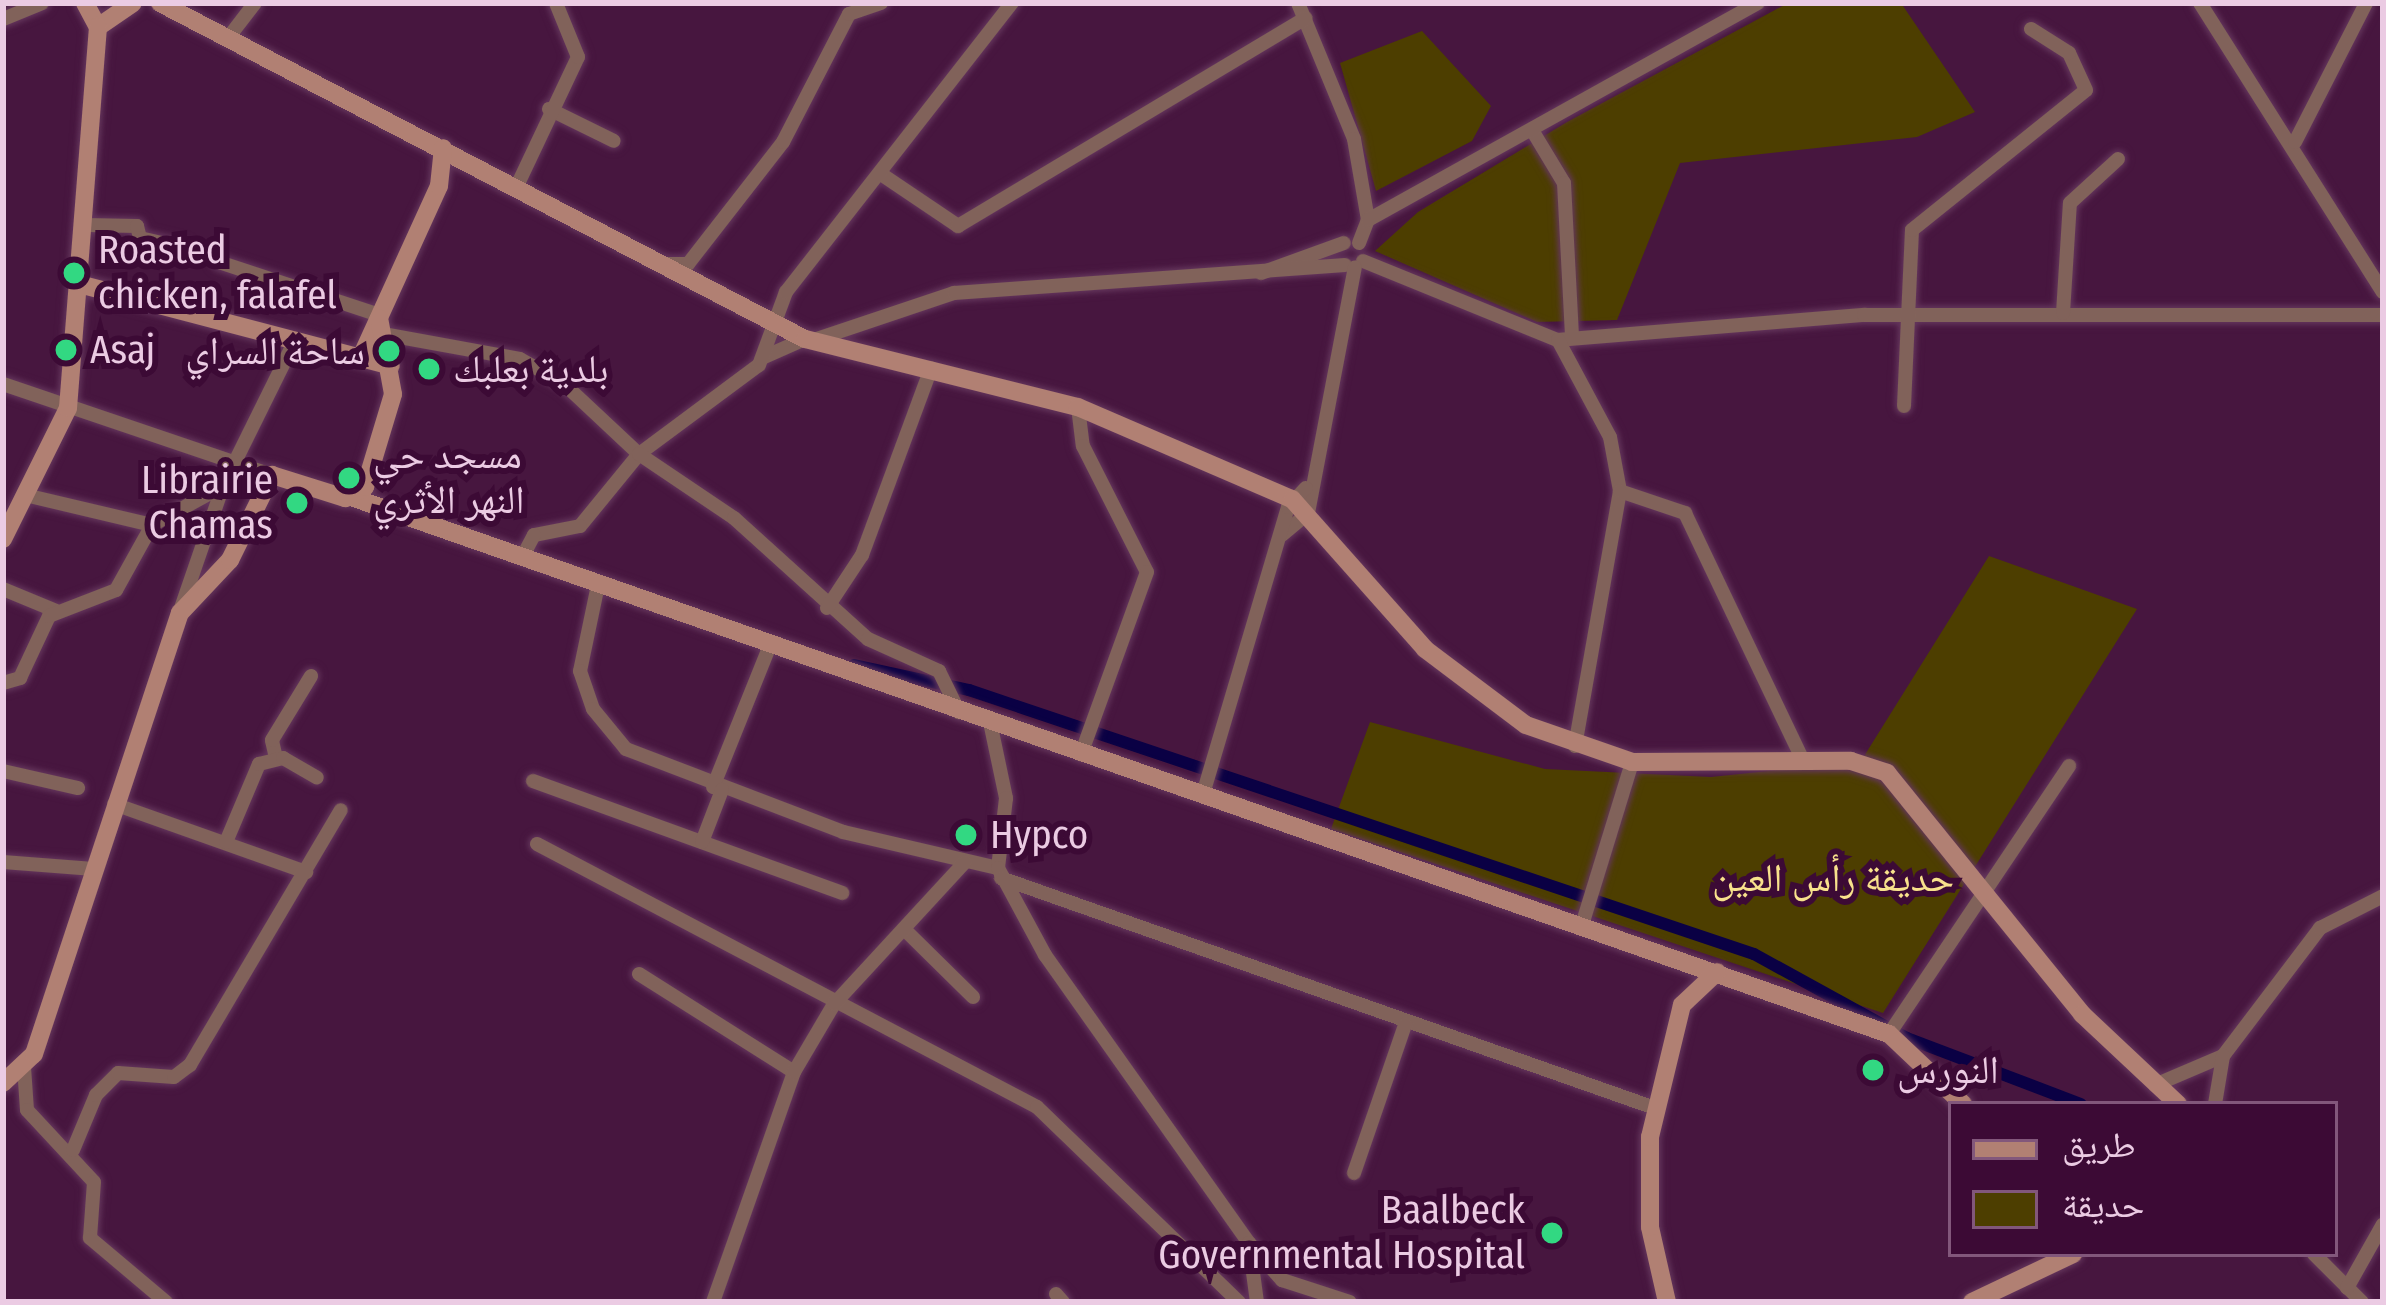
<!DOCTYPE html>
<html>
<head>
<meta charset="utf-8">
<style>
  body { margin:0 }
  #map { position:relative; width:2386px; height:1305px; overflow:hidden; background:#47163f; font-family:"Fira Sans Condensed","Noto Naskh Arabic",sans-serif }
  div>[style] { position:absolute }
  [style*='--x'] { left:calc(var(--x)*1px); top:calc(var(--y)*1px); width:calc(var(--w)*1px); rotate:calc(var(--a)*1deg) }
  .green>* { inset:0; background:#4d3e00 }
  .canal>* { height:12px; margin:-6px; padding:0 6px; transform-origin:6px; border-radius:6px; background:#0a0044 }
  .roads { filter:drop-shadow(0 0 3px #65375d) drop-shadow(0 0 3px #65375d) }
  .street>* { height:14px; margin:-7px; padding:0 7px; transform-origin:7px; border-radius:7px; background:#81625a }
  .secondary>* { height:18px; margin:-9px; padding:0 9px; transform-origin:9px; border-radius:9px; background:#b18073 }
  .dots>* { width:33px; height:33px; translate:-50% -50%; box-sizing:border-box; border:6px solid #3c0a35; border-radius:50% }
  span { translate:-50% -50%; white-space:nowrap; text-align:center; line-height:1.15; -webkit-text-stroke:12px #3c0a35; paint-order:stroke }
  .poi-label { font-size:39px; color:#ebcbe3 }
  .left { translate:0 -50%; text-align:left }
  .right { translate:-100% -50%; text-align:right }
  .park-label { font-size:39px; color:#f8e18c }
  .frame { position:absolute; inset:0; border:6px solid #ebcbe3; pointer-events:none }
  .legend { position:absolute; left:1948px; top:1101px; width:390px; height:156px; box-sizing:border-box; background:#3c0a35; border:3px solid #82577b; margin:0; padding:15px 21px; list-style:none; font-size:36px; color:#ebcbe3 }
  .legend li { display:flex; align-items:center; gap:24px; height:60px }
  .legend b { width:60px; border:3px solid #82577b }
</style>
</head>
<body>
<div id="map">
  <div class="green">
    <i style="clip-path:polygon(1788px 3px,1901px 3px,1975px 112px,1917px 137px,1680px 163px,1617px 320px,1537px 322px,1375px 251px,1418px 212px,1567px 122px)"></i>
    <i style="clip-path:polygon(1422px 31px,1491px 106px,1472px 141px,1376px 191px,1340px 63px)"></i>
    <i style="clip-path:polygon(1989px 556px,2137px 609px,1883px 1013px,1331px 829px,1370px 722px,1545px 769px,1711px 777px,1861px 761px)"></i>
  </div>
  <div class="canal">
    <i style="--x:854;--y:665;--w:118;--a:12.3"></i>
    <i style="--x:969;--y:690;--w:828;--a:18.59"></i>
    <i style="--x:1754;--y:954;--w:175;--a:28.8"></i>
    <i style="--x:1907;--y:1038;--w:186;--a:20.8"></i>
  </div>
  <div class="roads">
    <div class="street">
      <i style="--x:1298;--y:3;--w:147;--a:67.6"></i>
      <i style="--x:1354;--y:139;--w:82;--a:80.2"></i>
      <i style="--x:2200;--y:3;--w:342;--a:57.7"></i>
      <i style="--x:3;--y:19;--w:42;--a:-22.3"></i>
      <i style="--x:228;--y:38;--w:44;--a:-52.4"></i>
      <i style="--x:549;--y:109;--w:72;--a:26.2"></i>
      <i style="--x:1532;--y:130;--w:62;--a:58.9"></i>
      <i style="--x:1564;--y:183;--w:153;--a:87"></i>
      <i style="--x:2295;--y:142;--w:156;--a:-62.9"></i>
      <i style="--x:881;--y:174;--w:93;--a:34"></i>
      <i style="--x:958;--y:226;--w:405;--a:-30.9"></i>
      <i style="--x:516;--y:188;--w:145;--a:-64.7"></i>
      <i style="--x:578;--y:57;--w:58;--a:-112.2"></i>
      <i style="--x:86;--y:225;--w:51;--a:1.1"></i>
      <i style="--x:137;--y:226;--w:12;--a:76"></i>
      <i style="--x:140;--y:238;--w:45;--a:12.8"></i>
      <i style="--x:1359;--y:243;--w:25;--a:-69"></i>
      <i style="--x:1368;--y:220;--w:446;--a:-29.1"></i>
      <i style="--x:1363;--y:261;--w:210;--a:22.1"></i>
      <i style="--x:1558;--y:340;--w:307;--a:-4.7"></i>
      <i style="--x:1864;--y:315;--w:519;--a:0"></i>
      <i style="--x:219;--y:262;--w:169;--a:18.3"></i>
      <i style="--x:666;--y:264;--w:22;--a:0"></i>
      <i style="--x:688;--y:264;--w:155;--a:-52.1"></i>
      <i style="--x:783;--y:142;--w:144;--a:-62.7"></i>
      <i style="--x:849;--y:14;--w:34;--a:-19"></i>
      <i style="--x:1261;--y:273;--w:88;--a:-19.9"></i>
      <i style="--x:2063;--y:313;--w:110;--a:-86.4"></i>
      <i style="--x:2070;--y:203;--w:65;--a:-42.5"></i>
      <i style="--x:383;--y:334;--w:139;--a:10.3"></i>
      <i style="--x:520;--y:359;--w:49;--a:29.2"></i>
      <i style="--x:563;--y:383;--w:104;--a:43.1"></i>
      <i style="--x:639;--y:454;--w:93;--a:129.3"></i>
      <i style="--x:580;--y:526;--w:47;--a:168.9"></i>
      <i style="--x:534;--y:535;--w:26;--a:118"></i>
      <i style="--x:814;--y:340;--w:148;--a:-18.6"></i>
      <i style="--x:954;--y:293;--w:392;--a:-4.1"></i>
      <i style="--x:1558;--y:340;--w:110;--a:61.8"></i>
      <i style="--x:1610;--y:437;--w:55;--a:79.5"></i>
      <i style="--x:1620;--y:491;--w:259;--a:100"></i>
      <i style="--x:764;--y:357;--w:45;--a:-23.7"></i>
      <i style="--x:3;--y:384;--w:284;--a:18.7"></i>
      <i style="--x:1904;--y:406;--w:176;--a:-87.4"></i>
      <i style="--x:1912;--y:230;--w:223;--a:-38.8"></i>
      <i style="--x:2086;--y:90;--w:41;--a:-114.7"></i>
      <i style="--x:2069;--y:53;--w:45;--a:-147.7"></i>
      <i style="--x:1078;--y:407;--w:39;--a:83"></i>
      <i style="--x:1083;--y:446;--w:141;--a:63.1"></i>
      <i style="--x:1147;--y:572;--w:194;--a:109.9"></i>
      <i style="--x:639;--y:454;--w:149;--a:-36.6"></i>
      <i style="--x:759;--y:365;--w:78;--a:-69.7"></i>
      <i style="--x:786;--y:292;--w:367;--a:-52"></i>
      <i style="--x:639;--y:454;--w:115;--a:34"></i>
      <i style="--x:734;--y:518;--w:181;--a:42.1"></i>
      <i style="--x:868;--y:639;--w:78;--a:24.3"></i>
      <i style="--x:939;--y:671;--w:46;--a:64"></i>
      <i style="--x:1620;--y:491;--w:69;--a:18.7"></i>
      <i style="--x:1685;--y:513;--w:276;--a:64.5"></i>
      <i style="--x:25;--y:495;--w:130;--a:13.3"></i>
      <i style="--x:1282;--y:535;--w:34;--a:-40"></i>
      <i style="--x:1308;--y:513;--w:250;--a:-79.2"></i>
      <i style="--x:598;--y:585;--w:88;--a:101.8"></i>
      <i style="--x:580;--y:671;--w:40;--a:71.1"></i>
      <i style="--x:593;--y:709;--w:52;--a:50.5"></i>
      <i style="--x:626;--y:749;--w:232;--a:20.9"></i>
      <i style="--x:843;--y:832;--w:159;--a:13.1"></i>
      <i style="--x:3;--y:589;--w:57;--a:22.5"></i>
      <i style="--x:181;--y:608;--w:129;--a:-71"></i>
      <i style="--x:223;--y:486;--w:163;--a:-63.7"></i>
      <i style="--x:827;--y:608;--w:64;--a:-56.6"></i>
      <i style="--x:862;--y:555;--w:199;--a:-69.7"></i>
      <i style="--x:3;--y:683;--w:18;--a:-16"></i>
      <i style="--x:20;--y:678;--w:68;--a:-64.9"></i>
      <i style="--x:49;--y:616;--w:72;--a:-21.2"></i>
      <i style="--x:116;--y:590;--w:74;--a:-61"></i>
      <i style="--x:152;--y:525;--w:81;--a:-28.8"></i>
      <i style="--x:990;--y:722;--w:78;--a:78.1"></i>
      <i style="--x:1006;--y:798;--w:70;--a:96.5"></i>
      <i style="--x:998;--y:868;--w:99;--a:61.6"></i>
      <i style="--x:1045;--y:955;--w:353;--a:54.7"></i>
      <i style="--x:1249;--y:1243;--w:50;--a:48.3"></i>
      <i style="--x:1282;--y:1280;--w:71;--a:17.9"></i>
      <i style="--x:276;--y:758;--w:18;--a:-103"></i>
      <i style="--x:272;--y:740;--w:75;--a:-58.6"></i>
      <i style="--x:3;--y:771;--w:77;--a:12.8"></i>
      <i style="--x:533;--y:781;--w:329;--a:19.9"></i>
      <i style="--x:713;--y:787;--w:150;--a:-68.1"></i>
      <i style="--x:1203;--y:794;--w:299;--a:-73.5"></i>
      <i style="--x:1288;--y:507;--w:26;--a:-47"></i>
      <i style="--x:114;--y:804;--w:204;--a:19.5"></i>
      <i style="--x:226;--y:842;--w:85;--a:-67.1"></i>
      <i style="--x:259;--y:764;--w:25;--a:-14"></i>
      <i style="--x:283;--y:758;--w:39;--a:30"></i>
      <i style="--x:702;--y:842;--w:56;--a:-69"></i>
      <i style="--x:537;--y:844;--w:565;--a:27.74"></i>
      <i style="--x:1037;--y:1107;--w:281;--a:44"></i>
      <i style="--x:3;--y:862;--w:91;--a:4.4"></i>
      <i style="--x:1001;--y:878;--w:693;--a:19.38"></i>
      <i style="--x:1582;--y:925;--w:170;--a:-72.9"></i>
      <i style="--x:904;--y:929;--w:97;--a:44.6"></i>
      <i style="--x:639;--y:974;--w:183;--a:32.3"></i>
      <i style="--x:1889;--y:1034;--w:323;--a:-56.1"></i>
      <i style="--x:24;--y:1067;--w:43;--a:86"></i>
      <i style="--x:27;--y:1110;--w:98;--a:47.1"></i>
      <i style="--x:94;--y:1182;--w:56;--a:94.1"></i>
      <i style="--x:90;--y:1238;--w:99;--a:40.1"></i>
      <i style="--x:2155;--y:1085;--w:74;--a:-23.1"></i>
      <i style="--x:2223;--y:1056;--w:161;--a:-52.8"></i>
      <i style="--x:2320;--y:928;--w:71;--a:-26.9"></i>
      <i style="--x:2215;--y:1104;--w:49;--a:-80.5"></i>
      <i style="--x:73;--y:1150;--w:60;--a:-67.3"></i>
      <i style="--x:96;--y:1095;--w:31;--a:-45"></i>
      <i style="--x:118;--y:1073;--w:56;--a:4.1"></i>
      <i style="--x:174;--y:1077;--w:20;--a:-37"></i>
      <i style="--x:190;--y:1065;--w:296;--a:-59.4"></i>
      <i style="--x:1354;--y:1173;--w:157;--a:-71"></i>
      <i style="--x:1249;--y:1243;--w:60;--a:82.3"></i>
      <i style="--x:2314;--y:1254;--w:68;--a:45"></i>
      <i style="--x:2347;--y:1288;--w:73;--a:-60.6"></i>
      <i style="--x:1056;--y:1294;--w:11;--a:49"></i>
      <i style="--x:713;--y:1302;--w:244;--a:-70.6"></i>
      <i style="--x:794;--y:1072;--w:79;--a:-59.5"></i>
      <i style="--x:834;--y:1004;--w:193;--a:-47.3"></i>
    </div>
    <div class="secondary">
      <i style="--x:85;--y:3;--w:27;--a:62"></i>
      <i style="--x:98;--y:27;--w:42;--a:-34.4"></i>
      <i style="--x:160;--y:3;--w:727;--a:27.52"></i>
      <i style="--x:805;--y:339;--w:281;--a:14"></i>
      <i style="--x:1078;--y:407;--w:233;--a:23.3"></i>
      <i style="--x:1292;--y:499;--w:200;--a:48.4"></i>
      <i style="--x:1425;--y:649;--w:126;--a:37"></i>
      <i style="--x:1526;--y:725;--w:112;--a:19.2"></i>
      <i style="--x:1632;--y:762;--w:219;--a:-0.3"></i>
      <i style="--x:1851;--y:761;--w:38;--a:18"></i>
      <i style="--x:1887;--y:773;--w:310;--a:51"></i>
      <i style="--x:2082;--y:1014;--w:132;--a:43.2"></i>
      <i style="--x:83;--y:285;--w:318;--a:14.7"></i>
      <i style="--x:361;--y:357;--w:188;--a:-65.5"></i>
      <i style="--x:439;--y:186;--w:38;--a:-84"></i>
      <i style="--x:351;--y:497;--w:1629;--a:19.25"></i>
      <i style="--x:1889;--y:1034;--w:102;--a:43.4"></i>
      <i style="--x:3;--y:539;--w:146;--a:-63.6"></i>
      <i style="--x:68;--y:408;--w:382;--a:-85.5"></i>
      <i style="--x:3;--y:1083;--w:42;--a:-43.1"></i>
      <i style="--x:34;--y:1054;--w:465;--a:-71.7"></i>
      <i style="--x:180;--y:613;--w:73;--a:-46.7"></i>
      <i style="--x:230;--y:560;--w:95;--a:-63.7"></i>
      <i style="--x:272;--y:475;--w:77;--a:17.5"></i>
      <i style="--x:345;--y:498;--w:23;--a:-29"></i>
      <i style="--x:365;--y:487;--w:97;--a:-73.2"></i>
      <i style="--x:393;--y:394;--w:77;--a:-100.4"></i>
      <i style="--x:1667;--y:1302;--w:77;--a:-102.8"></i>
      <i style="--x:1650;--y:1227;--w:90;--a:-90"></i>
      <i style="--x:1650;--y:1137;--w:136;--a:-76.4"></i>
      <i style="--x:1682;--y:1005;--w:48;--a:-43.3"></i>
      <i style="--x:1972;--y:1302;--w:112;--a:-25.4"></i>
    </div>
  </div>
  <div class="dots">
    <i style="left:74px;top:273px;background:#32d882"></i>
    <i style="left:66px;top:350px;background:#32d882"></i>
    <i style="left:389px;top:351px;background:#32d882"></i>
    <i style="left:429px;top:369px;background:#32d882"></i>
    <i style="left:349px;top:478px;background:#32d882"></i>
    <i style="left:297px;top:503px;background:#32d882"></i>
    <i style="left:966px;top:835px;background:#32d882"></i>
    <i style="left:1873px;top:1070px;background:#32d882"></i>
    <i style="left:1552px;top:1233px;background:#32d882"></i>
  </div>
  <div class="poi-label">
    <span class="left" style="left:98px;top:273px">Roasted<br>chicken, falafel</span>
    <span class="left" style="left:90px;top:350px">Asaj</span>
    <span class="right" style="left:365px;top:351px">ساحة السراي</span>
    <span class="left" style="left:453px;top:369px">بلدية بعلبك</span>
    <span class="left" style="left:373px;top:478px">مسجد حي<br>النهر الأثري</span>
    <span class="right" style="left:273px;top:503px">Librairie<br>Chamas</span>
    <span class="left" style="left:990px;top:835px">Hypco</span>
    <span class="left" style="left:1897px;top:1070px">النورس</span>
    <span class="right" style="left:1525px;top:1233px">Baalbeck<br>Governmental Hospital</span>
  </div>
  <div class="park-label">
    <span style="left:1833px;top:878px">حديقة رأس العين</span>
  </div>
  <div class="frame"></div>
  <ul class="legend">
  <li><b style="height:15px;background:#b18073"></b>طريق</li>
  <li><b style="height:33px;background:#4d3e00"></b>حديقة</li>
  </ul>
</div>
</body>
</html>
